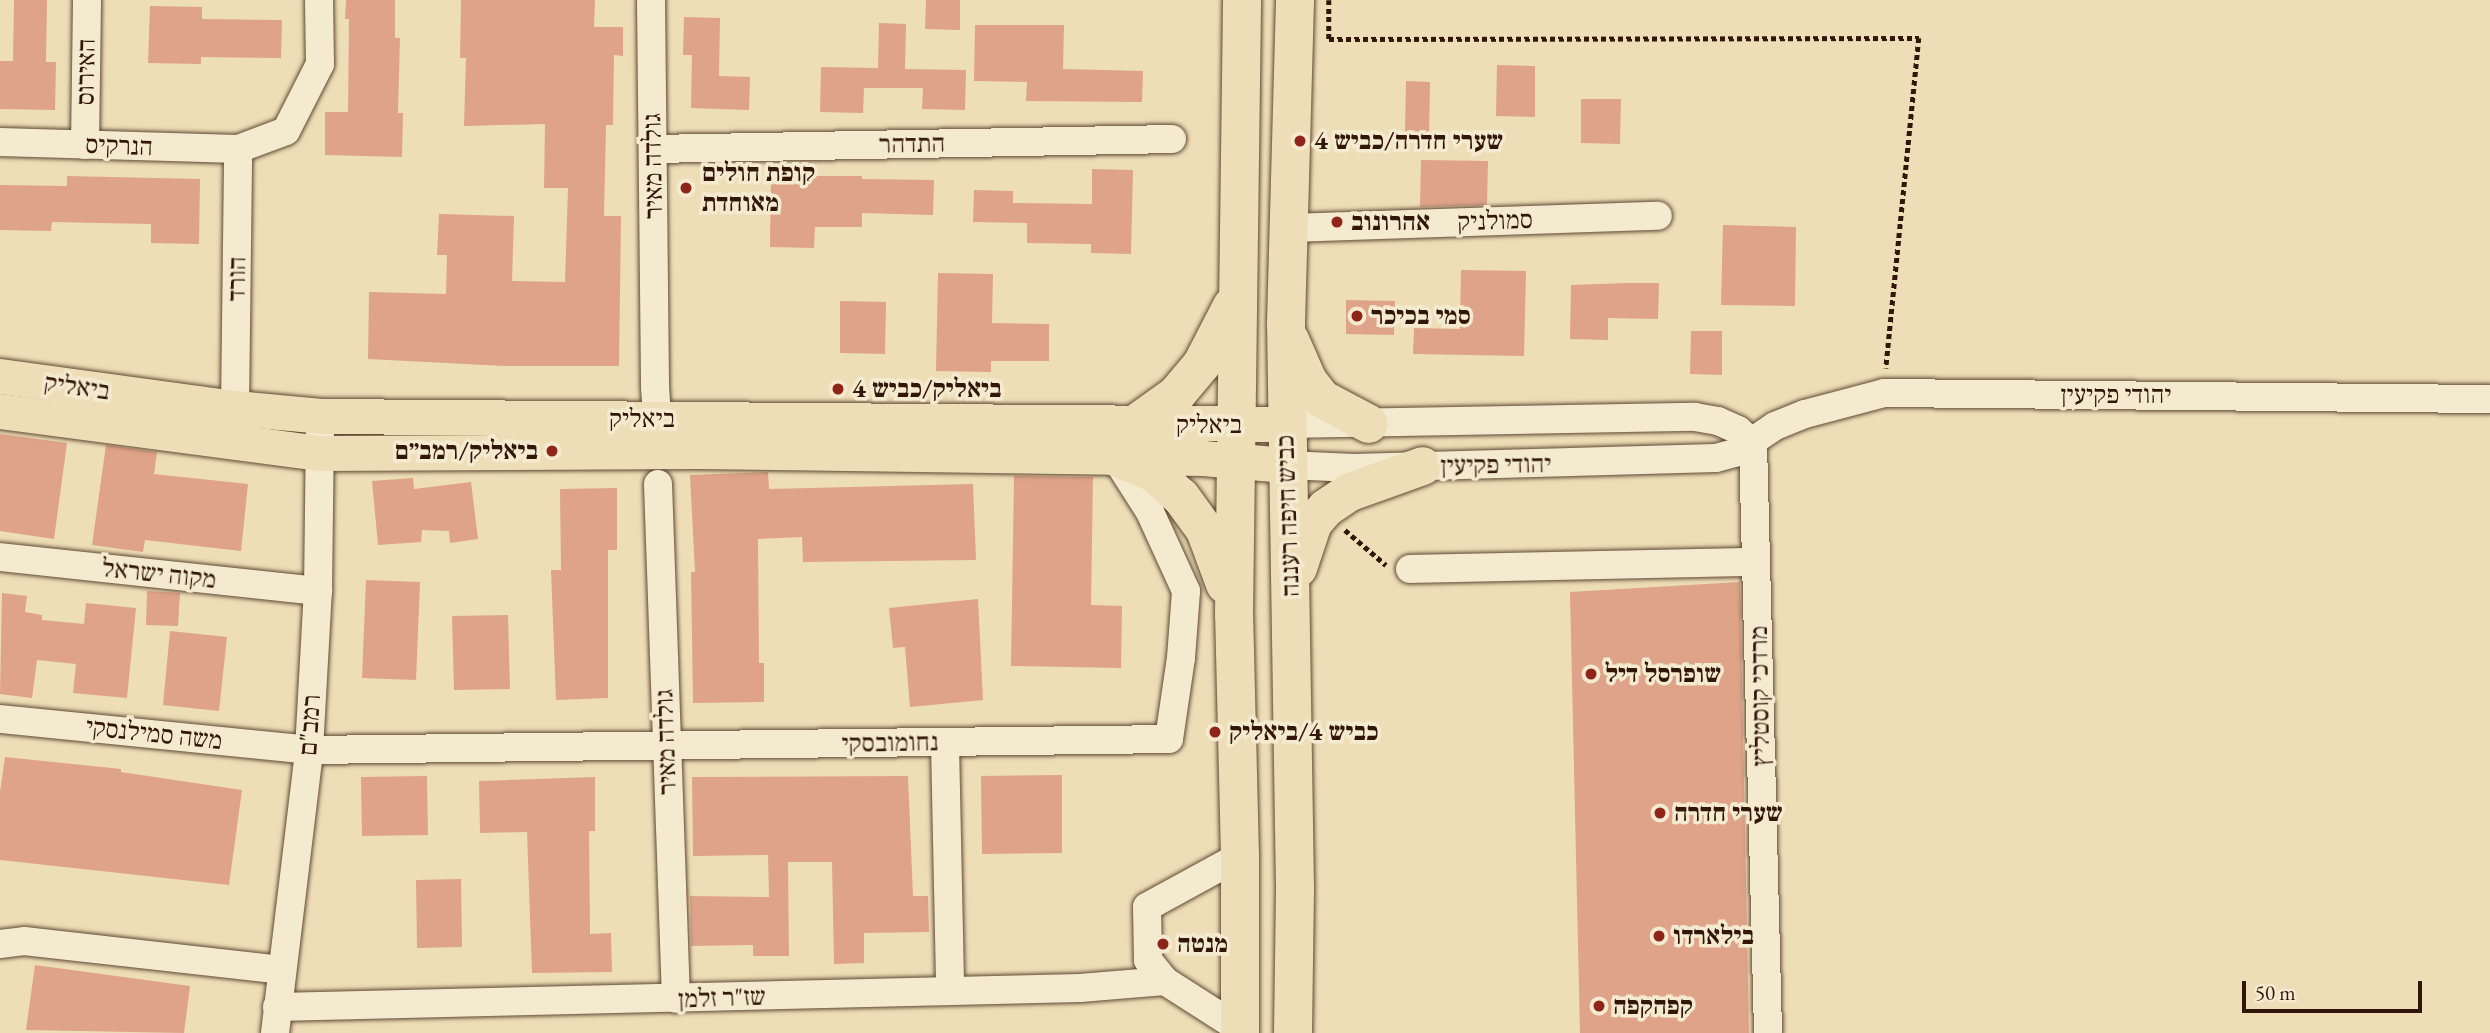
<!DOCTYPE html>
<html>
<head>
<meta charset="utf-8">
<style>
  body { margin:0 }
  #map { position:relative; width:2490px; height:1033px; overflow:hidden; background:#eedeb7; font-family:"EB Garamond","Frank Ruhl Libre",serif }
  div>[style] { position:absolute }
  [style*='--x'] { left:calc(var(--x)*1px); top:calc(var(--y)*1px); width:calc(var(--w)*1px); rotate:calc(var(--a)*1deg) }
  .building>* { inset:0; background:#dea389 }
  .path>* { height:4.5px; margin-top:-2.25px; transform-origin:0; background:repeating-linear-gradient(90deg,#321609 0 5px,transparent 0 8.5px) }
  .roads { filter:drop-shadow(0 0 2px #614834) drop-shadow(0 0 2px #614834) }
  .minor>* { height:28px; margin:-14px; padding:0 14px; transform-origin:14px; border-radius:14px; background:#f4ead0 }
  .major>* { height:35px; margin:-17.5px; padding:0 17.5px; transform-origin:17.5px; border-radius:17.5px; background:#eedeb7 }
  .highway>* { height:38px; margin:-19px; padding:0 19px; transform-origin:19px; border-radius:19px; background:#eedeb7 }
  .dots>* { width:19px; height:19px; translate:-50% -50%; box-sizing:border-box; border:4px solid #f4ead0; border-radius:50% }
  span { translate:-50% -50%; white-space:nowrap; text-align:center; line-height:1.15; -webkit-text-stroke:7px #f4ead0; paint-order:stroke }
  .street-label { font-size:26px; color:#321609 }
  .poi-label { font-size:26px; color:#321609; font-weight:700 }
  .left { translate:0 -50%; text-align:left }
  .right { translate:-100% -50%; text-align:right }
  .scale { position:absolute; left:2242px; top:981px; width:180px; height:32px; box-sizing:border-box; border:4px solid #321609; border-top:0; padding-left:9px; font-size:21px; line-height:24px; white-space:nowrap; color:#321609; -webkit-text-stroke:5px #f4ead0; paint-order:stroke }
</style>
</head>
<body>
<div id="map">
  <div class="building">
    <i style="clip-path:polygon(14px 0,47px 0,46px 62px,56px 62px,55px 110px,0 109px,0 61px,13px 61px)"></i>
    <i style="clip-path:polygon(346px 0,395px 0,395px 38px,400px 38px,398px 113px,403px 113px,402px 157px,325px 155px,325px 112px,348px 112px,349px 19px,345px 19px)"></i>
    <i style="clip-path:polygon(461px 0,595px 0,594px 27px,623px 27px,623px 56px,614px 55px,613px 125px,606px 125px,604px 216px,621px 216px,619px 366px,504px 366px,368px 359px,369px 292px,446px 294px,447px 255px,437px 255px,439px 214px,514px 216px,512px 281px,565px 282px,568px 188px,544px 188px,545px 124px,464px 126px,466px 58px,460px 58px)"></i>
    <i style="clip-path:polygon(926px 0,960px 0,960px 30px,925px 29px)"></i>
    <i style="clip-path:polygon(150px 6px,202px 7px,202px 19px,282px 20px,281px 58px,201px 57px,201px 64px,148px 63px)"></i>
    <i style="clip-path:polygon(684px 17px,720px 18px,719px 76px,750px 77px,749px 110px,691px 108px,692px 55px,683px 55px)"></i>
    <i style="clip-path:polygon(879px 23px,906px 24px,905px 69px,966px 70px,965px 110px,922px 109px,923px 88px,864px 88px,863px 113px,820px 112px,821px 67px,878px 68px)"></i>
    <i style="clip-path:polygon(975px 25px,1064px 25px,1063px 69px,1143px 71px,1142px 102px,1026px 101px,1027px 82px,974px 81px)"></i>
    <i style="clip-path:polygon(1497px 65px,1535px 66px,1535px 117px,1496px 116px)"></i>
    <i style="clip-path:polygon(1406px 81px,1430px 82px,1429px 137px,1405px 136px)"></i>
    <i style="clip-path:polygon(1581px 99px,1621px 99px,1620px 144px,1581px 143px)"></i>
    <i style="clip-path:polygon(1421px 160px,1488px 161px,1487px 205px,1420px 207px)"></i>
    <i style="clip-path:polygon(1092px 169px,1133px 170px,1131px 254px,1091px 253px,1091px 244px,1027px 243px,1027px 223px,973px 222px,974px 190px,1013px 191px,1013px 203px,1092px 204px)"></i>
    <i style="clip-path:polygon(67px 176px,200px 179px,199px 244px,151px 243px,151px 224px,52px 222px,51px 231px,0 230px,0 185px,67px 186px)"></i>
    <i style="clip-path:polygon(771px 176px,862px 176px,862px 179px,934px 180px,933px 215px,862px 213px,862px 227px,815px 227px,814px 248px,770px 247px)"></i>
    <i style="clip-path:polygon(1723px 225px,1796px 227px,1795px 306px,1721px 305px)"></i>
    <i style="clip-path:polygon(1461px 270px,1526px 271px,1524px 356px,1413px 354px,1414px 328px,1460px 329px)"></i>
    <i style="clip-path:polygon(938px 273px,993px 274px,992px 323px,1049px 324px,1049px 361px,991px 361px,991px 372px,936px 371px)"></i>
    <i style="clip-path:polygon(1627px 283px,1659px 283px,1658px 319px,1608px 318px,1608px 340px,1570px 339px,1571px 285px)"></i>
    <i style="clip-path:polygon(1346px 300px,1395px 301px,1394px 335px,1346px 334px)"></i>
    <i style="clip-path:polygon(840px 301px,886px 302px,885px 354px,840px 353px)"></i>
    <i style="clip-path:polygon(1691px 331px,1722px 331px,1722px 375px,1690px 374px)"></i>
    <i style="clip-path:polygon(0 434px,67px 443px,54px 539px,0 531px)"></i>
    <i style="clip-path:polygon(106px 445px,157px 452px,154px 474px,248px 484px,241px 551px,145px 540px,143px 552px,92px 545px)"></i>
    <i style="clip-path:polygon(768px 472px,769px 489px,973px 484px,976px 560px,803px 562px,802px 537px,758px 539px,759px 663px,764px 663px,764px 702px,693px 703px,691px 572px,695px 572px,690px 475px)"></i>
    <i style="clip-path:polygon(1014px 476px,1093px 477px,1091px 605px,1122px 606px,1121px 668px,1011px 666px)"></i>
    <i style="clip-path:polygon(413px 478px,414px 489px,471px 482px,478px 539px,450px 543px,449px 531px,422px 530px,421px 542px,378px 545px,372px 481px)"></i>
    <i style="clip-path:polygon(617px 488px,617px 550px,608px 550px,608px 698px,556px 700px,551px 570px,561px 570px,560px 489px)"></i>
    <i style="clip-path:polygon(366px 580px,420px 582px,416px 680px,362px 678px)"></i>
    <i style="clip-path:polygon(1740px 582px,1749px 1033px,1580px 1033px,1570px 592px)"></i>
    <i style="clip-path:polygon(147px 591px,180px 593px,178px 626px,146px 625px)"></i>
    <i style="clip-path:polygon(2px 593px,27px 596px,25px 612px,42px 615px,42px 620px,84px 624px,86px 603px,136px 608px,127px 698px,73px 693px,76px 664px,37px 660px,32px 698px,0 694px)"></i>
    <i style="clip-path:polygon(978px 599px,983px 700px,910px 707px,905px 647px,893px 648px,889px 608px)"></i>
    <i style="clip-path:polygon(508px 615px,510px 689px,454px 690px,452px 616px)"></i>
    <i style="clip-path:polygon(170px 631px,227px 637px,219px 711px,163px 705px)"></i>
    <i style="clip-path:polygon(5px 757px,121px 769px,121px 772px,242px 790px,229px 885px,0 860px,0 792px)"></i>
    <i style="clip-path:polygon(1062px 775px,1062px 853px,982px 854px,981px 776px)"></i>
    <i style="clip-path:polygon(427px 776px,428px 835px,362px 836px,361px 777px)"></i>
    <i style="clip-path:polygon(908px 776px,913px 896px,928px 896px,929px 932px,864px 933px,864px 963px,834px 964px,832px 862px,788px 862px,789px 956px,753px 956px,753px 945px,691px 946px,690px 896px,769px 897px,768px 855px,693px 856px,692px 777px)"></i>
    <i style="clip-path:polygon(595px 777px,595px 831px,589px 831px,590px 934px,611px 933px,612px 972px,532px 973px,527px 832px,480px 833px,479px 781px)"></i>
    <i style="clip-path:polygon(461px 879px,462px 947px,417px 948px,416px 880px)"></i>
    <i style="clip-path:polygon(35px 965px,190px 986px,184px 1033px,26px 1030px)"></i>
  </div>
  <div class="path">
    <i style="--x:1329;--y:0;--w:39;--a:90"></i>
    <i style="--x:1329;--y:39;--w:590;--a:-0.1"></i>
    <i style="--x:1919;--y:38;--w:332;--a:95.7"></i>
    <i style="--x:1345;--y:530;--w:54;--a:40.5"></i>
  </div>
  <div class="roads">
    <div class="minor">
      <i style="--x:651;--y:0;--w:387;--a:89.4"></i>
      <i style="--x:655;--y:387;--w:32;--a:86"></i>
      <i style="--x:657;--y:419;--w:19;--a:65"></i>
      <i style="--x:0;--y:142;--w:238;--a:1.7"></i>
      <i style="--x:238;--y:149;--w:51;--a:-20.6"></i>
      <i style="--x:286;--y:131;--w:75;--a:-63.1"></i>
      <i style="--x:320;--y:64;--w:64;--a:-90.9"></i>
      <i style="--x:85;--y:145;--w:145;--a:-89.2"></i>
      <i style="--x:653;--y:149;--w:519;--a:-1.1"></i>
      <i style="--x:1289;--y:228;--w:369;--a:-1.9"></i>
      <i style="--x:235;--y:408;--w:259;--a:-89.3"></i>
      <i style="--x:1286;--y:424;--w:409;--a:-1"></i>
      <i style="--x:1695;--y:417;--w:23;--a:10"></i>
      <i style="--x:1718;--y:421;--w:22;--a:24"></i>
      <i style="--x:1738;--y:430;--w:20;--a:41"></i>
      <i style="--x:1753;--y:443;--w:590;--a:88.54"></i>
      <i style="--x:1286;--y:465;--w:68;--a:2.5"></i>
      <i style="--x:1354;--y:468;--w:362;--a:-1.6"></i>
      <i style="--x:1716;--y:458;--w:20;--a:-15"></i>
      <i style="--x:1735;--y:453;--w:48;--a:-34"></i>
      <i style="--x:1775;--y:426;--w:32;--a:-22"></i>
      <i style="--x:1805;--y:414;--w:82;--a:-14.9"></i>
      <i style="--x:1884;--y:393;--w:606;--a:0.57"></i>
      <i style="--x:658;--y:484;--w:515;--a:88"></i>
      <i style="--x:0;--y:557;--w:320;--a:6.1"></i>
      <i style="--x:1410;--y:569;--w:346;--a:-1.2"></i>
      <i style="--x:0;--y:719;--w:311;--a:5.7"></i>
      <i style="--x:309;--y:750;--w:860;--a:-0.73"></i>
      <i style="--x:1169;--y:739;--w:82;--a:-81.6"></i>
      <i style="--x:1181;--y:658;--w:67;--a:-85.7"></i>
      <i style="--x:1186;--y:591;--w:87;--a:-114.5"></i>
      <i style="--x:1150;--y:512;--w:65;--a:-122.5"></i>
      <i style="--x:945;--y:743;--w:248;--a:88.8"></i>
      <i style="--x:1240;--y:856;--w:106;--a:151.3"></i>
      <i style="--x:1147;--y:907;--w:53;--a:88.9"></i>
      <i style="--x:1148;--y:960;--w:27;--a:51"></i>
      <i style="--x:1165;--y:981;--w:89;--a:32.6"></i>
      <i style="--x:0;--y:944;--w:24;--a:-7"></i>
      <i style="--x:24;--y:941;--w:259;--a:6.4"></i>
      <i style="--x:277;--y:1007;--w:803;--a:-1.36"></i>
      <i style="--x:1080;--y:988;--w:85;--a:-4.7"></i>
      <i style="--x:275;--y:1033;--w:285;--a:-83.1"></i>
      <i style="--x:309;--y:750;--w:159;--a:-86.8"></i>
      <i style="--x:318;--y:591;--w:158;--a:-89.3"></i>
    </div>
    <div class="major">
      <i style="--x:0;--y:376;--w:237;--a:7.8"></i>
      <i style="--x:235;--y:408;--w:86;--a:5.3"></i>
      <i style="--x:321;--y:416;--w:965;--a:0.47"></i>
      <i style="--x:0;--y:411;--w:323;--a:7.5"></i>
      <i style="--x:320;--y:453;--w:377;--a:-0.3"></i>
      <i style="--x:697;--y:451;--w:506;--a:0.79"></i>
      <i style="--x:1203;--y:458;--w:83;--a:4.8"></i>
    </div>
    <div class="highway">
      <i style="--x:1290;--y:340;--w:45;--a:66.3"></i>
      <i style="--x:1308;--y:381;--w:23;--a:52"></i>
      <i style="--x:1322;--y:399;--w:53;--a:28"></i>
      <i style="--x:1134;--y:425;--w:52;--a:-35.5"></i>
      <i style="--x:1176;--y:395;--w:40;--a:-50"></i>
      <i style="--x:1202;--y:364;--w:65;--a:-62.7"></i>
      <i style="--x:1115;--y:457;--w:42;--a:22.3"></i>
      <i style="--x:1154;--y:473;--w:36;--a:42"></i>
      <i style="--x:1181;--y:497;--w:41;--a:54"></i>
      <i style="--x:1205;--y:530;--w:58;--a:69.7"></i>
      <i style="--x:1298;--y:568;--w:47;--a:-71.6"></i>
      <i style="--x:1313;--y:523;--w:20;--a:-49"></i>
      <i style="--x:1326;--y:508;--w:29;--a:-34"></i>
      <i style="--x:1350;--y:492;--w:77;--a:-19.6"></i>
      <i style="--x:1240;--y:1033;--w:177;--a:-90"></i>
      <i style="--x:1240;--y:856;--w:241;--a:-91.4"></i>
      <i style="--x:1234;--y:615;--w:615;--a:-89.25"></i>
      <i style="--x:1293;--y:1033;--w:145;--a:-89.2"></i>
      <i style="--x:1295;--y:888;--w:565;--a:-90.91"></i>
      <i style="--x:1286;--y:323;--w:323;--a:-88.4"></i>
    </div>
  </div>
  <div class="dots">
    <i style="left:1300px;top:141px;background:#8f2418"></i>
    <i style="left:686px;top:188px;background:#8f2418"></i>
    <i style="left:1337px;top:222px;background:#8f2418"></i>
    <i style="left:1357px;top:316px;background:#8f2418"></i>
    <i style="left:838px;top:389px;background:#8f2418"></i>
    <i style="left:552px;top:451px;background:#8f2418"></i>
    <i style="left:1591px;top:674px;background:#8f2418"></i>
    <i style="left:1215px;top:732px;background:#8f2418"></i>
    <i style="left:1660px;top:813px;background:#8f2418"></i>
    <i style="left:1659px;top:936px;background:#8f2418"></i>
    <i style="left:1163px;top:944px;background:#8f2418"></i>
    <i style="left:1599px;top:1006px;background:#8f2418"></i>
  </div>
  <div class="street-label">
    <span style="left:86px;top:72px;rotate:-89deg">האירוס</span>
    <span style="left:912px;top:144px;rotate:-1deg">התדהר</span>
    <span style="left:119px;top:146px;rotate:2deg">הנרקיס</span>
    <span style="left:653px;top:166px;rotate:-91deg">גולדה מאיר</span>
    <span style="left:1495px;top:221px;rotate:-2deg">סמולניק</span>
    <span style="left:237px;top:279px;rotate:-89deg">הורד</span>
    <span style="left:77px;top:387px;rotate:8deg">ביאליק</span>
    <span style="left:2116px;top:395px">יהודי פקיעין</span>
    <span style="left:642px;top:419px">ביאליק</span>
    <span style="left:1209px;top:425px">ביאליק</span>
    <span style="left:1496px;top:465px;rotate:-1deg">יהודי פקיעין</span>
    <span style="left:1288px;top:516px;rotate:-92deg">כביש חיפה רעננה</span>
    <span style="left:159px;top:574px;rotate:6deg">מקוה ישראל</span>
    <span style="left:1760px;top:696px;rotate:-91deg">מרדכי קוסטליץ</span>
    <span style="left:310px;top:725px;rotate:-86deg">רמב"ם</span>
    <span style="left:154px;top:734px;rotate:6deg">משה סמילנסקי</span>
    <span style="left:666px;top:742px;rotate:-92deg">גולדה מאיר</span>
    <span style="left:890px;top:743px;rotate:-1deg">נחומובסקי</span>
    <span style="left:722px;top:998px;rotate:-2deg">שז"ר זלמן</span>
  </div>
  <div class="poi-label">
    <span class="left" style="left:1314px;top:141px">שערי חדרה/כביש 4</span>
    <span class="left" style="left:702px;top:188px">קופת חולים<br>מאוחדת</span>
    <span class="left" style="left:1351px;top:222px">אהרונוב</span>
    <span class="left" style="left:1371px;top:316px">סמי בכיכר</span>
    <span class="left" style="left:852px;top:389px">ביאליק/כביש 4</span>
    <span class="right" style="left:538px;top:451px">ביאליק/רמב״ם</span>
    <span class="left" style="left:1605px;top:674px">שופרסל דיל</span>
    <span class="left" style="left:1229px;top:732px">כביש 4/ביאליק</span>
    <span class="left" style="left:1674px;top:813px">שערי חדרה</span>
    <span class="left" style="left:1673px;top:936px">בילארדו</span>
    <span class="left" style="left:1177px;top:944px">מנטה</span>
    <span class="left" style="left:1613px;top:1006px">קפהקפה</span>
  </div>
  <div class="scale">50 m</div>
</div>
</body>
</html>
